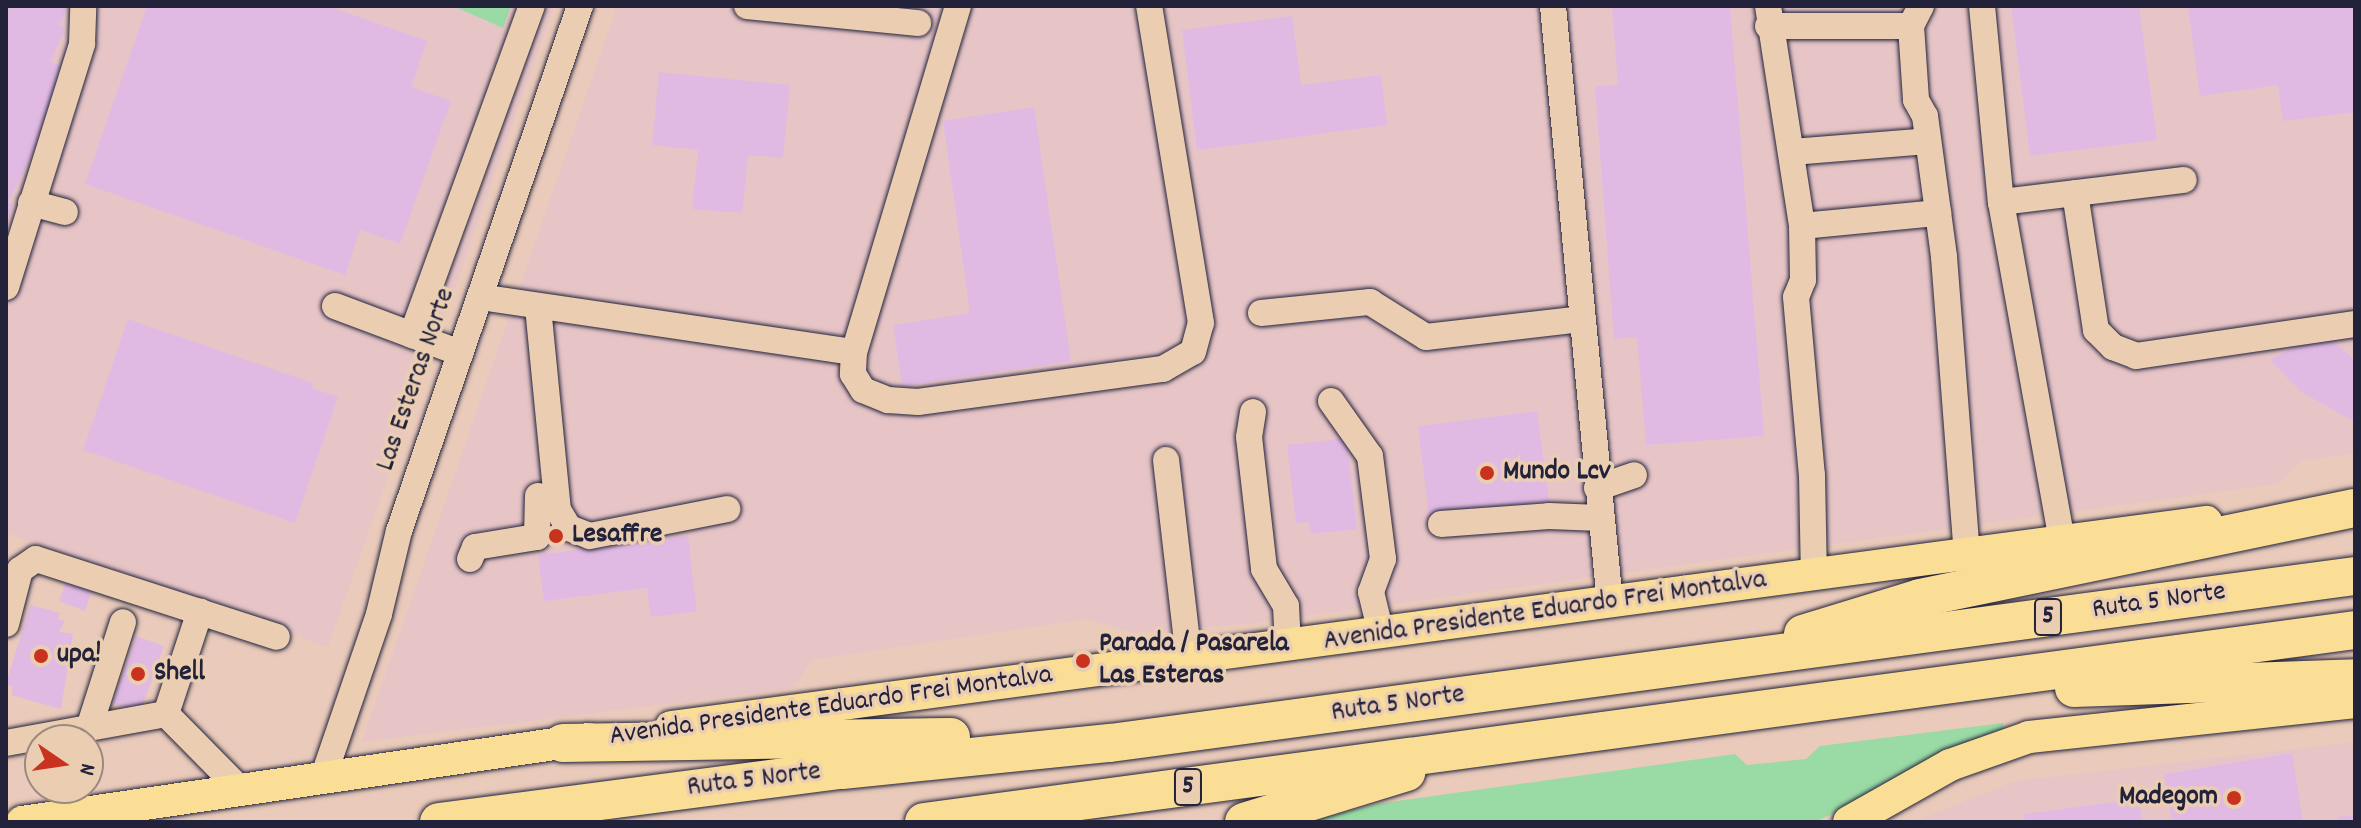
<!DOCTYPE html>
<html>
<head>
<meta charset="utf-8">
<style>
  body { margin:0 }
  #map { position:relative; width:2361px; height:828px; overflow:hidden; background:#e9cabb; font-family:Dekko,sans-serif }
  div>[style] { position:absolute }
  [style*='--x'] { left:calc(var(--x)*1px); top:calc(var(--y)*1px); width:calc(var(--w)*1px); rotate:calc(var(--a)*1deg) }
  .built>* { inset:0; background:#e7c5c7 }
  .green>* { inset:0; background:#9adba5 }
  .building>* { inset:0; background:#e1bae3 }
  .roads { filter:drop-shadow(0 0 2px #22223b) drop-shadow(0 0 2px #22223b) }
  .minor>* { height:26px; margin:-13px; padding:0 13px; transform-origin:13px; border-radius:13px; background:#ebceb1 }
  .major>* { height:32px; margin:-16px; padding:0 16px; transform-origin:16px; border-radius:16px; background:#fbde96 }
  .highway>* { height:38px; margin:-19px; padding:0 19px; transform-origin:19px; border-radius:19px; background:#fbde96 }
  .dots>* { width:22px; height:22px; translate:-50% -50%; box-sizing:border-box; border:4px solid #ebceb1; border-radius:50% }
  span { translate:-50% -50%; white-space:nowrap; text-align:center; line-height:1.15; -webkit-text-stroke:7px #ebceb1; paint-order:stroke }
  .shield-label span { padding:2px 6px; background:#ebceb1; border:2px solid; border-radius:6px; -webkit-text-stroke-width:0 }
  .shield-label { font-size:26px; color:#22223b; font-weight:700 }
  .street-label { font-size:28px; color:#22223b }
  .poi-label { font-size:28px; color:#22223b; font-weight:700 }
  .left { translate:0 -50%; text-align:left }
  .right { translate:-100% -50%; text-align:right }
  .frame { position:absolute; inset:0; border:8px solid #22223b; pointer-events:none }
  .north { position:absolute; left:24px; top:724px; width:80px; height:80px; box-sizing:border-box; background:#ebceb1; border:2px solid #9b8982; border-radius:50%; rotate:103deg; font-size:22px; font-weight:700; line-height:32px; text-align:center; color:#22223b }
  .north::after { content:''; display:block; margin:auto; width:28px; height:36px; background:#c8321e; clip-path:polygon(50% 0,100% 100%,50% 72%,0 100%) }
</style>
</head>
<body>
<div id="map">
  <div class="built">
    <i style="clip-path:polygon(6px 6px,554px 6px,328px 647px,6px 533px)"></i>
    <i style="clip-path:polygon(617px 6px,2355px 6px,2355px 453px,2302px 461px,2277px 484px,1254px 623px,1133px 633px,1086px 619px,811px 660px,794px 688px,362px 742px)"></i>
    <i style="clip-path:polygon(2355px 742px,2355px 822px,1913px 822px,2015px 781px)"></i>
  </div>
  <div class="green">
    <i style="clip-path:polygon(453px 6px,511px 6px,503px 28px)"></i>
    <i style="clip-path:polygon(2003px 723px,2005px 732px,1815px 822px,1308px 822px,1376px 804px,1735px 754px,1747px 765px,1806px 759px,1820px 746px)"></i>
  </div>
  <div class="building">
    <i style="clip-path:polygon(6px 6px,68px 6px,59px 25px,65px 28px,51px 62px,63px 67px,40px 139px,8px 202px,14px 204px,6px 221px)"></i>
    <i style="clip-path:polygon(147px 6px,328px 6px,427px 41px,411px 87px,451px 101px,400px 244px,360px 230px,345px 275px,85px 184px)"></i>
    <i style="clip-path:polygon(1612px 6px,1730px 6px,1764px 436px,1646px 445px,1637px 337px,1614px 339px,1595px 86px,1618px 85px)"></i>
    <i style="clip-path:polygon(2011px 6px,2139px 6px,2157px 140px,2030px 156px)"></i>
    <i style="clip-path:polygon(2188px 6px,2355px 6px,2355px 112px,2283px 121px,2278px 85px,2200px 96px)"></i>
    <i style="clip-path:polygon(1292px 16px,1301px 85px,1381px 75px,1387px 125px,1197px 150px,1182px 30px)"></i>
    <i style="clip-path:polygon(659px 72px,790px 85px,783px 158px,748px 155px,742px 213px,692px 209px,698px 150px,652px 145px)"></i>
    <i style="clip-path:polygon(1034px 107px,1071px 361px,902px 386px,893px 325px,970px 313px,943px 121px)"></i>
    <i style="clip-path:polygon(128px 319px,313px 383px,312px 388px,338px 397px,295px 523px,83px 450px)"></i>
    <i style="clip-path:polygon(2322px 332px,2355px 360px,2355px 422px,2301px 392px,2270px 360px)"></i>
    <i style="clip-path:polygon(1537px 411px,1549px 501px,1429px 516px,1418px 426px)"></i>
    <i style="clip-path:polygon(1346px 438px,1357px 529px,1311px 534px,1309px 522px,1296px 523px,1287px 445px)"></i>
    <i style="clip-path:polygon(688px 536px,697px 611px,651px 617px,647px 588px,544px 601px,538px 555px)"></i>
    <i style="clip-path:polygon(69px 572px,95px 582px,85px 611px,59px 601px)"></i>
    <i style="clip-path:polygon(30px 605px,60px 613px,58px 619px,65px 621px,59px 632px,73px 634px,61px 709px,11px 695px,13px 687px,6px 684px)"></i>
    <i style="clip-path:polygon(136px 636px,164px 646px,140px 713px,113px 703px)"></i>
    <i style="clip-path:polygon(2292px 753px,2303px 822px,2172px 822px,2164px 774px)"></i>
    <i style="clip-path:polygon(2139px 799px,2142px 822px,2025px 822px,2024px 814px)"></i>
    <i style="clip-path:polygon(2355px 815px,2355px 822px,2338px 822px,2337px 817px)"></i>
  </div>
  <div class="roads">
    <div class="minor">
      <i style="--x:747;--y:6;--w:172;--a:5.7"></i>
      <i style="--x:958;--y:6;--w:361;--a:106.7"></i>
      <i style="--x:854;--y:352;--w:22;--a:93"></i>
      <i style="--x:853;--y:374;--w:19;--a:58"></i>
      <i style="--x:863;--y:390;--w:27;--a:22"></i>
      <i style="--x:888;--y:400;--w:30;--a:4"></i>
      <i style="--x:918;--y:402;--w:247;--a:-7.7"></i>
      <i style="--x:1163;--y:369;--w:34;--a:-30"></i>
      <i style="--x:1193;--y:352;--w:30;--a:-75"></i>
      <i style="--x:1201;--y:323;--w:321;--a:-99.3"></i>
      <i style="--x:1553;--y:6;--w:600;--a:84.55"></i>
      <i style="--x:1768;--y:6;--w:223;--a:81.2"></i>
      <i style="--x:1802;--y:226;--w:54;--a:88.9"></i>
      <i style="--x:1803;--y:280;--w:18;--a:112"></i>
      <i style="--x:1796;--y:297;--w:179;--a:84.9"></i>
      <i style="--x:1812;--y:475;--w:101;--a:88.9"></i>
      <i style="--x:1921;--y:6;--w:22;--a:117"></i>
      <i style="--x:1911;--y:26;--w:74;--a:86.1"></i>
      <i style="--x:1916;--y:100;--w:18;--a:61"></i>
      <i style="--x:1925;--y:116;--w:142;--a:82.3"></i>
      <i style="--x:1944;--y:257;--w:300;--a:85.6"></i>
      <i style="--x:1982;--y:6;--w:197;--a:84.5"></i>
      <i style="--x:2001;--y:202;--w:345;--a:79.8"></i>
      <i style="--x:1768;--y:26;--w:143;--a:0"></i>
      <i style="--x:1792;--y:152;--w:136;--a:-4.6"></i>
      <i style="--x:2075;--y:193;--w:139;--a:81.3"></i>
      <i style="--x:2096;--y:330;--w:24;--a:45"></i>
      <i style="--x:2113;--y:347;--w:25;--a:21"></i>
      <i style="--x:2136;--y:356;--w:221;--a:-8.3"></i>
      <i style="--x:2001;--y:202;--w:184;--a:-6.9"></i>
      <i style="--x:31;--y:203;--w:35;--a:15"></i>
      <i style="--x:1802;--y:226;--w:137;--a:-5.5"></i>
      <i style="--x:6;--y:287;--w:255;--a:-72.6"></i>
      <i style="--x:82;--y:44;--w:38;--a:-88"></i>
      <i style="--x:480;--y:297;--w:378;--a:8.4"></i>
      <i style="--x:335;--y:306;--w:134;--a:20.6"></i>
      <i style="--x:538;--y:307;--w:204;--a:84.4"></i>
      <i style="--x:558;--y:510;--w:21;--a:59"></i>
      <i style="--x:569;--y:528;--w:22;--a:21"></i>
      <i style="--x:590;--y:536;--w:140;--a:-11.1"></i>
      <i style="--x:1261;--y:313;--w:110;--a:-5.8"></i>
      <i style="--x:1370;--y:302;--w:66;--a:32"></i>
      <i style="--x:1426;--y:337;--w:156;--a:-6.6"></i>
      <i style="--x:412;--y:335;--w:350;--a:-70"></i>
      <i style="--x:1331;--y:401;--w:67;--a:54.7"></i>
      <i style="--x:1370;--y:456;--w:104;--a:82.8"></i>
      <i style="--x:1383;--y:559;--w:35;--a:110"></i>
      <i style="--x:1371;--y:592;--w:42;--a:76.3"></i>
      <i style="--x:1253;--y:412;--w:25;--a:99"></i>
      <i style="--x:1249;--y:437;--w:133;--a:83.5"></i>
      <i style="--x:1264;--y:569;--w:43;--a:59.3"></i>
      <i style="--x:1286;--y:606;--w:40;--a:87.1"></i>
      <i style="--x:1166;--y:460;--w:200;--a:83.4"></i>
      <i style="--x:1597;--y:488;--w:39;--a:-19"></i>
      <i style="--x:1441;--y:524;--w:108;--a:-4.2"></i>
      <i style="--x:1549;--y:516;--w:51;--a:2.2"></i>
      <i style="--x:470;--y:559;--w:13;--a:-67"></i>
      <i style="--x:475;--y:547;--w:63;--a:-9.2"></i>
      <i style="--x:537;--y:537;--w:41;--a:-88.6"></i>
      <i style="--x:6;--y:624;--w:56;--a:-75.5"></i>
      <i style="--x:20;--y:570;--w:19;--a:-35"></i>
      <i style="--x:36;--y:559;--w:253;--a:17.9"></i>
      <i style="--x:166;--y:714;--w:108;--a:-71.7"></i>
      <i style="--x:166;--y:714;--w:107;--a:45.4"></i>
      <i style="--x:89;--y:728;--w:111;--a:-72.2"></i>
      <i style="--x:6;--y:743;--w:163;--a:-10.3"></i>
      <i style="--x:323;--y:778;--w:173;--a:-71.1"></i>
      <i style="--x:379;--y:614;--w:85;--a:-76.5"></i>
      <i style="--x:399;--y:531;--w:555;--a:-70.98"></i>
    </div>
    <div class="major">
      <i style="--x:671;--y:727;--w:1549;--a:-7.61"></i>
      <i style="--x:22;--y:822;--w:573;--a:-8.33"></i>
      <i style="--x:1849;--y:822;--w:116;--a:-29.4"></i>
      <i style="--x:1950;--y:765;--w:84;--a:-19.5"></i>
      <i style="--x:2029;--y:737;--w:328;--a:-6.1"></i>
    </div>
    <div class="highway">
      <i style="--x:1803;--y:634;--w:122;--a:-17.1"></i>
      <i style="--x:1920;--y:598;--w:444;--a:-11.7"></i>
      <i style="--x:2074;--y:688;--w:281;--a:-2"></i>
      <i style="--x:563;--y:743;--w:388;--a:-0.9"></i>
      <i style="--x:439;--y:822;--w:406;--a:-7.4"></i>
      <i style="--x:842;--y:770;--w:269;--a:-5.8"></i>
      <i style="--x:1110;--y:743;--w:1256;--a:-7.64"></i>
      <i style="--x:924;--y:822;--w:1444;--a:-7.64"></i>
      <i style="--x:1244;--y:822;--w:170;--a:-17.1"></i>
    </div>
  </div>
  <div class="dots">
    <i style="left:1487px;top:473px;background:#c8321e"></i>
    <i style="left:556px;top:536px;background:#c8321e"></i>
    <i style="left:41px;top:656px;background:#c8321e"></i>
    <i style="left:1083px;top:661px;background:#c8321e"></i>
    <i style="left:138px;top:674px;background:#c8321e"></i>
    <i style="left:2234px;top:798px;background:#c8321e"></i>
  </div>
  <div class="shield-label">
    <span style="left:2048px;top:617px">5</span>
    <span style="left:1188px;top:787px">5</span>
  </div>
  <div class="street-label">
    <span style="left:417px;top:380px;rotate:-71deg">Las Esteras Norte</span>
    <span style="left:2159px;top:602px;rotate:-8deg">Ruta 5 Norte</span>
    <span style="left:1545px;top:612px;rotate:-8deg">Avenida Presidente Eduardo Frei Montalva</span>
    <span style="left:1398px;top:705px;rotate:-8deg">Ruta 5 Norte</span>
    <span style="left:831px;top:707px;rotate:-8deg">Avenida Presidente Eduardo Frei Montalva</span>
    <span style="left:754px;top:781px;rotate:-7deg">Ruta 5 Norte</span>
  </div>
  <div class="poi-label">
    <span class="left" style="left:1503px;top:473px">Mundo Lcv</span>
    <span class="left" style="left:572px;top:536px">Lesaffre</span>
    <span class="left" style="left:1099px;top:661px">Parada / Pasarela<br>Las Esteras</span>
    <span class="left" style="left:57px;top:656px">upa!</span>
    <span class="left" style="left:154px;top:674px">Shell</span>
    <span class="right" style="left:2218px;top:798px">Madegom</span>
  </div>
  <div class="frame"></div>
  <div class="north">N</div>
</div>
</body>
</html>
